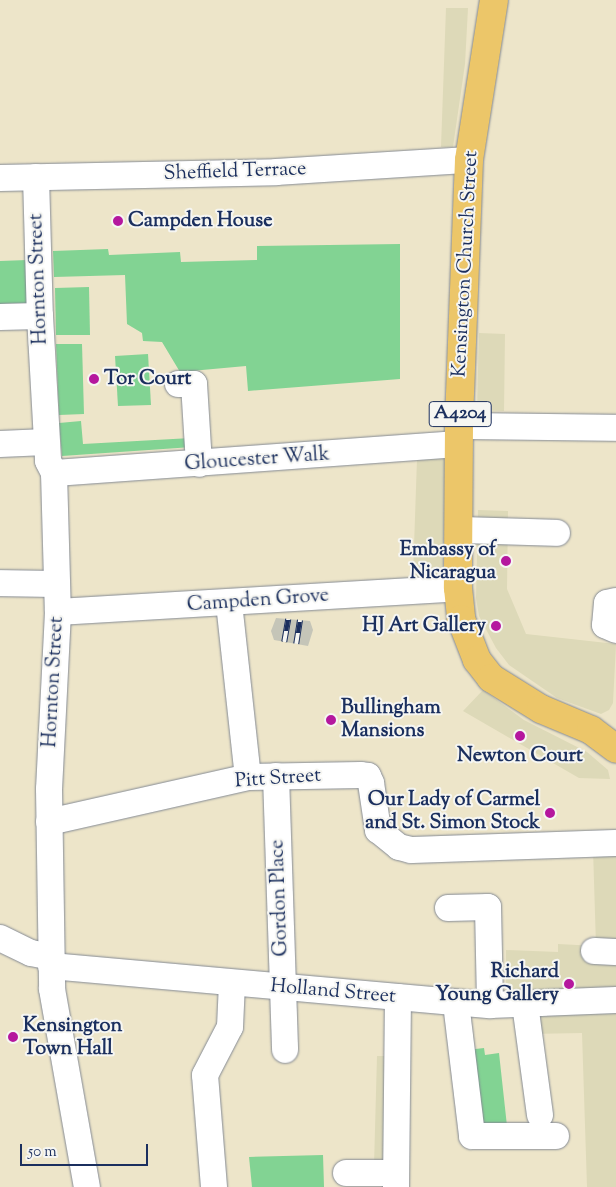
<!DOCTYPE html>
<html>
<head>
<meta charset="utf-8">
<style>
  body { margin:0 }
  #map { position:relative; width:616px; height:1187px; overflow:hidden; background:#ede5c9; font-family:"Sorts Mill Goudy",serif }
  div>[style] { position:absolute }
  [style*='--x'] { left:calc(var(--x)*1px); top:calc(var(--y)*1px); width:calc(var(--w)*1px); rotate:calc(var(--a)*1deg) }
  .built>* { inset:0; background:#ddd9b8 }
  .industrial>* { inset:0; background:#c5c5b8 }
  .green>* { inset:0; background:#82d393 }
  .roads { filter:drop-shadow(0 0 1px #848a94) drop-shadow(0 0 1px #848a94) }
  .minor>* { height:26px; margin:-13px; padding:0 13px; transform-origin:13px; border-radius:13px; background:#fff }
  .major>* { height:28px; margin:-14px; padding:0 14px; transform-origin:14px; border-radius:14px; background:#ecc669 }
  .rail>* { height:5.5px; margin-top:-2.75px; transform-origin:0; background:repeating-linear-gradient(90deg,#f6f6f2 0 11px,#1b2f5e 0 22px); box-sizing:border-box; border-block:1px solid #1b2f5e }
  .dots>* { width:14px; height:14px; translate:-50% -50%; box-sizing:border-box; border:2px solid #f6f6f2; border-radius:50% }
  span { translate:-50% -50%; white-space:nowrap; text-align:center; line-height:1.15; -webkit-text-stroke:4px #f6f6f2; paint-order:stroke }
  .shield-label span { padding:1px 4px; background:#f6f6f2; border:1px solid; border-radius:4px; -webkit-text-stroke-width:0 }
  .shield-label { font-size:19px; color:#1b2f5e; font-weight:700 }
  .street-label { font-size:20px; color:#1b2f5e }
  .poi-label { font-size:20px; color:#1b2f5e; font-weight:700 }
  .left { translate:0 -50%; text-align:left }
  .right { translate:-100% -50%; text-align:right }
  .scale { position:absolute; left:20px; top:1144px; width:128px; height:22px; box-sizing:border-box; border:2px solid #1b2f5e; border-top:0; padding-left:6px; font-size:15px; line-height:18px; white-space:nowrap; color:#1b2f5e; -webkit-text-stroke:4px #f6f6f2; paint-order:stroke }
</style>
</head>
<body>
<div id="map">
  <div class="built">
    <i style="clip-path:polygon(446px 8px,468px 8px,465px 64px,453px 147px,441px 147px)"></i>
    <i style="clip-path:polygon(479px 333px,505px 334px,504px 411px,477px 410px)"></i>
    <i style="clip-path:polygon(445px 458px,443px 578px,413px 576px,417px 459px)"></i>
    <i style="clip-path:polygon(478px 510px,508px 511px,507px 589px,526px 634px,616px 644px,613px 703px,609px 710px,601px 714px,557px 698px,509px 665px,496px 648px,479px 616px,476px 598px)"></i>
    <i style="clip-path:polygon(483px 690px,524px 720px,587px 752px,608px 770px,610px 779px,579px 778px,463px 711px)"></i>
    <i style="clip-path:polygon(616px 848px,616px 992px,506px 989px,506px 950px,558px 952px,558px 944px,596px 946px,593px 849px)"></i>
    <i style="clip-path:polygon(616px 1007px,616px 1187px,587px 1187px,582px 1033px,530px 1034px,529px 1010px)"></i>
    <i style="clip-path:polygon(377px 1056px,395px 1056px,393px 1166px,374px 1166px)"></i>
  </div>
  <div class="industrial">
    <i style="clip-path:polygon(276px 618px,310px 621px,313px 630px,308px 646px,274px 640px,271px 631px)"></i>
  </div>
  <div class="green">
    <i style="clip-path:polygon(400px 244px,400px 379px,248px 391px,246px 366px,180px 372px,162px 342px,143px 341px,142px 333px,127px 324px,125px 275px,54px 277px,53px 251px,108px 249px,109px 255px,180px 252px,181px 262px,257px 260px,257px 246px)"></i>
    <i style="clip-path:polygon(27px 260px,28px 303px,0 304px,0 261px)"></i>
    <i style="clip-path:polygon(89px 287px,90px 335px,56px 335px,55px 288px)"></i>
    <i style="clip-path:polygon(56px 344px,82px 344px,84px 414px,59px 415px)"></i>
    <i style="clip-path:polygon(148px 354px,151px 405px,118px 406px,115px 356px)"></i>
    <i style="clip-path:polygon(81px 421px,83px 444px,191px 438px,192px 447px,62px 456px,59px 423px)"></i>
    <i style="clip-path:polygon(484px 1048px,485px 1055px,499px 1053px,507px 1126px,477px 1129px,467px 1050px)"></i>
    <i style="clip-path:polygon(323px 1155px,324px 1187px,252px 1187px,249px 1157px)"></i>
  </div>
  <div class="roads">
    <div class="minor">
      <i style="--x:36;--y:177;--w:139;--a:88.4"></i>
      <i style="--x:40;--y:316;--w:145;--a:86.8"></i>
      <i style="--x:48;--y:461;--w:13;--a:63"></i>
      <i style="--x:54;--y:473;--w:139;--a:88.4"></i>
      <i style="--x:58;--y:612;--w:177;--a:92.9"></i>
      <i style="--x:49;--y:789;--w:200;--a:89.1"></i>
      <i style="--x:52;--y:989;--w:201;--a:80"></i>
      <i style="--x:0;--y:178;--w:276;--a:-1.2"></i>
      <i style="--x:276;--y:172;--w:193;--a:-3.6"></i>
      <i style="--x:0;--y:317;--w:40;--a:-1.4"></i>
      <i style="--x:178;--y:384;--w:16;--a:0"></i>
      <i style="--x:194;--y:384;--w:80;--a:86.4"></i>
      <i style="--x:459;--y:426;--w:157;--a:0.7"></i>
      <i style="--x:0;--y:444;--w:46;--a:-2.5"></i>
      <i style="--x:54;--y:473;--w:406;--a:-4.1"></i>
      <i style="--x:458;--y:530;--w:99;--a:1.7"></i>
      <i style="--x:0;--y:583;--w:57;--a:1"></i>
      <i style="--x:616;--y:601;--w:9;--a:167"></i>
      <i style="--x:607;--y:603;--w:22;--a:95"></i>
      <i style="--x:605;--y:625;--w:12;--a:24"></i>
      <i style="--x:229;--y:603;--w:175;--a:83.8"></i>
      <i style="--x:58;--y:612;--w:401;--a:-3.4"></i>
      <i style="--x:276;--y:776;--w:274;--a:88.1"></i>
      <i style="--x:49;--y:822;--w:204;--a:-12.7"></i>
      <i style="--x:248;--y:777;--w:113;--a:-1"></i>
      <i style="--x:361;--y:775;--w:7;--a:8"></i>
      <i style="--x:368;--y:776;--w:8;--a:67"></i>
      <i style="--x:371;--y:783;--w:48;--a:81.5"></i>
      <i style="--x:378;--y:830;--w:27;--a:39"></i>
      <i style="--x:399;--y:847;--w:12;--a:14"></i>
      <i style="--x:411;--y:850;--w:205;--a:-2"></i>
      <i style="--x:448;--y:908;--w:40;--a:-1.4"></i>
      <i style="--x:488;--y:907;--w:98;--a:88.8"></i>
      <i style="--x:0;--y:938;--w:34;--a:26"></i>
      <i style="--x:31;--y:953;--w:20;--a:11"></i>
      <i style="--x:594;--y:951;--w:22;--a:3"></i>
      <i style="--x:51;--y:966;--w:441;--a:5.1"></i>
      <i style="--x:490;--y:1005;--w:126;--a:-2.3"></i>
      <i style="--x:456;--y:1003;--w:134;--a:83.1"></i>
      <i style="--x:472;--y:1136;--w:84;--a:0"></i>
      <i style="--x:525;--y:1004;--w:112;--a:82.3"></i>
      <i style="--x:346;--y:1173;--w:50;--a:0"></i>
      <i style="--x:214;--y:1187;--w:112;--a:-94.6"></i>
      <i style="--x:205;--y:1075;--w:54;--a:-62.5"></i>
      <i style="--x:230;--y:1027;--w:44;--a:-87.4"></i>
      <i style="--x:396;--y:1187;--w:190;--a:-89.4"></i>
    </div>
    <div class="major">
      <i style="--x:494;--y:0;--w:162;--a:98.9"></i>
      <i style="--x:469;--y:160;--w:266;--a:92.2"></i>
      <i style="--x:459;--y:426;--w:162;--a:90.4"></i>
      <i style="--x:458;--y:588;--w:31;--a:84"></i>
      <i style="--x:461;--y:619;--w:44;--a:68.7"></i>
      <i style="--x:477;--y:660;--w:23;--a:52"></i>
      <i style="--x:491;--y:678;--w:59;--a:31.8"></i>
      <i style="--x:541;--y:709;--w:54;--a:22.8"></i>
      <i style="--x:591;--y:730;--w:31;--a:37"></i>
    </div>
  </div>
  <div class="rail">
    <i style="--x:284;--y:642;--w:23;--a:-80"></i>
    <i style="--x:296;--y:644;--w:24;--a:-81"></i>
  </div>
  <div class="dots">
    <i style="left:118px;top:221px;background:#b5179e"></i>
    <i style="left:94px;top:379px;background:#b5179e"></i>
    <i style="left:506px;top:561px;background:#b5179e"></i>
    <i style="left:496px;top:626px;background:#b5179e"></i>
    <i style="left:331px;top:720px;background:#b5179e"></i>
    <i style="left:520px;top:736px;background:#b5179e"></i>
    <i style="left:550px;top:813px;background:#b5179e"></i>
    <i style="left:569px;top:984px;background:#b5179e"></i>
    <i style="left:13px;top:1037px;background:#b5179e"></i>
  </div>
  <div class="shield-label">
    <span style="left:460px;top:414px">A4204</span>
  </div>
  <div class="street-label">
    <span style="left:235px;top:172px;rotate:-2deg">Sheffield Terrace</span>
    <span style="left:466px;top:264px;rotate:-87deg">Kensington Church Street</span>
    <span style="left:39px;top:279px;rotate:-92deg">Hornton Street</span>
    <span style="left:257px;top:460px;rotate:-4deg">Gloucester Walk</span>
    <span style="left:258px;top:601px;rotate:-4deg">Campden Grove</span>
    <span style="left:54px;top:682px;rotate:-87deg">Hornton Street</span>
    <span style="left:278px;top:779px;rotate:-4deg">Pitt Street</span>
    <span style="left:280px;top:898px;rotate:-92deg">Gordon Place</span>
    <span style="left:333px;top:992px;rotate:5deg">Holland Street</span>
  </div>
  <div class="poi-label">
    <span class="left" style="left:128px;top:221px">Campden House</span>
    <span class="left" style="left:104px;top:379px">Tor Court</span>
    <span class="right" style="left:496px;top:562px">Embassy of<br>Nicaragua</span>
    <span class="right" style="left:486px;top:626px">HJ Art Gallery</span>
    <span class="left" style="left:341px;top:720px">Bullingham<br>Mansions</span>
    <span style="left:520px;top:756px">Newton Court</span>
    <span class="right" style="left:540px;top:812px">Our Lady of Carmel<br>and St. Simon Stock</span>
    <span class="right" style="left:559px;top:984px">Richard<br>Young Gallery</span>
    <span class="left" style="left:23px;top:1038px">Kensington<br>Town Hall</span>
  </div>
  <div class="scale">50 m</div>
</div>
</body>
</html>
